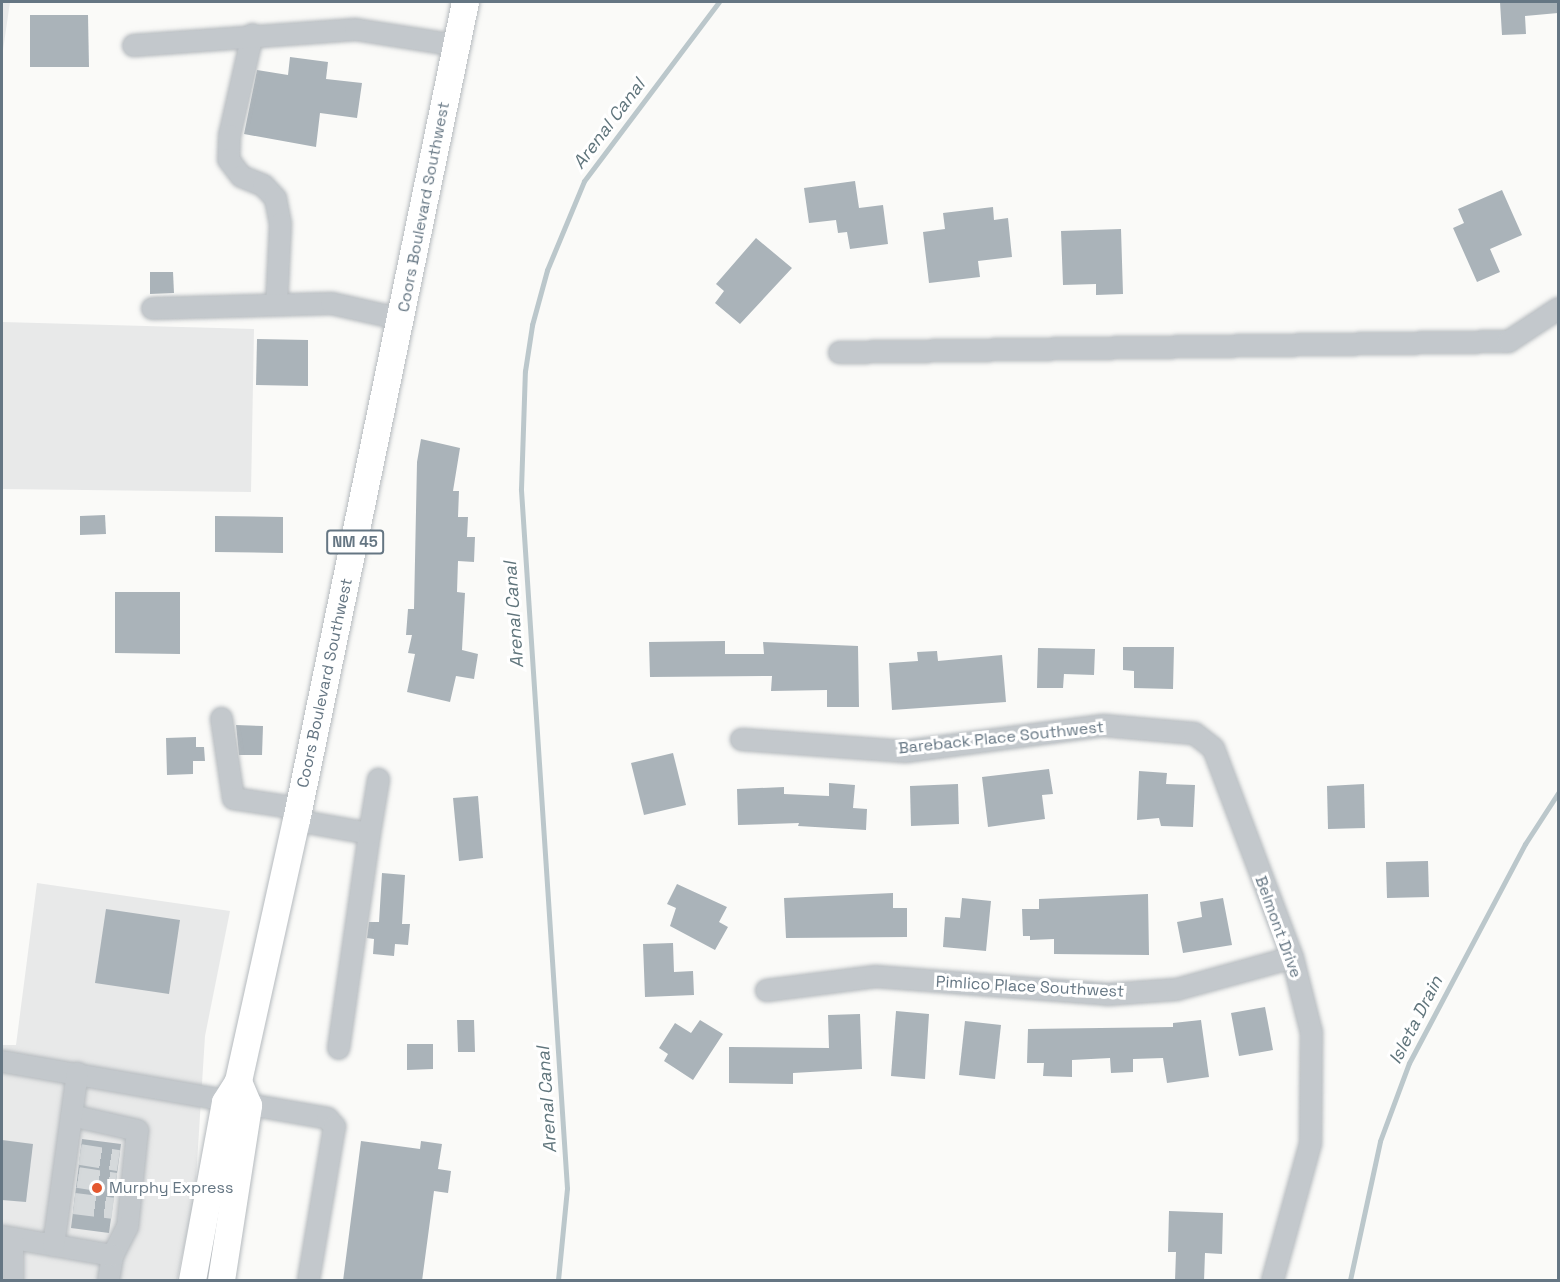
<!DOCTYPE html>
<html>
<head>
<meta charset="utf-8">
<style>
  body { margin:0 }
  #map { position:relative; width:1560px; height:1282px; overflow:hidden; background:#fafaf8; font-family:"Space Grotesk",sans-serif }
  div>[style] { position:absolute }
  [style*='--x'] { left:calc(var(--x)*1px); top:calc(var(--y)*1px); width:calc(var(--w)*1px); rotate:calc(var(--a)*1deg) }
  .built>* { inset:0; background:#e8e9e9 }
  .stream>* { height:5px; margin:-2.5px; padding:0 2.5px; transform-origin:2.5px; border-radius:2.5px; background:#bbc7cb }
  .building>* { inset:0; background:#aab3b9 }
  .minor-tunnel>* { height:21px; margin-top:-10.5px; transform-origin:0; background:repeating-linear-gradient(90deg,#d5d9db 0 21px,transparent 0 31px) }
  .roads { filter:drop-shadow(0 0 2px #b5babe) drop-shadow(0 0 2px #b5babe) }
  .minor>* { height:21px; margin:-10.5px; padding:0 10.5px; transform-origin:10.5px; border-radius:10.5px; background:#c3c8cc }
  .major>* { height:27px; margin:-13.5px; padding:0 13.5px; transform-origin:13.5px; border-radius:13.5px; background:#fff }
  .dots>* { width:16px; height:16px; translate:-50% -50%; box-sizing:border-box; border:3px solid #fff; border-radius:50% }
  span { translate:-50% -50%; white-space:nowrap; text-align:center; line-height:1.15; -webkit-text-stroke:6px #fff; paint-order:stroke }
  .shield-label span { padding:2px 4px; background:#fff; border:2px solid; border-radius:4px; -webkit-text-stroke-width:0 }
  .shield-label { font-size:15px; color:#657683; font-weight:700 }
  .street-label { font-size:16px; color:#657683 }
  .poi-label { font-size:16px; color:#657683 }
  .left { translate:0 -50%; text-align:left }
  .water-label { font-size:18px; color:#60757c; font-style:italic }
  .frame { position:absolute; inset:0; border:3px solid #657683; pointer-events:none }
</style>
</head>
<body>
<div id="map">
  <div class="built">
    <i style="clip-path:polygon(2px 2px,10px 2px,2px 57px)"></i>
    <i style="clip-path:polygon(2px 322px,254px 329px,251px 492px,2px 489px)"></i>
    <i style="clip-path:polygon(37px 883px,230px 911px,205px 1036px,195px 1195px,177px 1280px,2px 1280px,2px 1045px,16px 1045px)"></i>
  </div>
  <div class="stream">
    <i style="--x:558;--y:1280;--w:92;--a:-84.4"></i>
    <i style="--x:567;--y:1188;--w:701;--a:-93.77"></i>
    <i style="--x:521;--y:489;--w:118;--a:-88.1"></i>
    <i style="--x:525;--y:371;--w:47;--a:-81.3"></i>
    <i style="--x:532;--y:325;--w:57;--a:-74.7"></i>
    <i style="--x:547;--y:270;--w:96;--a:-67.4"></i>
    <i style="--x:584;--y:181;--w:224;--a:-53"></i>
    <i style="--x:1350;--y:1280;--w:142;--a:-77.8"></i>
    <i style="--x:1380;--y:1141;--w:83;--a:-69.6"></i>
    <i style="--x:1409;--y:1063;--w:248;--a:-62.1"></i>
    <i style="--x:1525;--y:844;--w:61;--a:-57.1"></i>
  </div>
  <div class="building">
    <i style="clip-path:polygon(1500px 2px,1558px 2px,1558px 13px,1525px 16px,1526px 34px,1502px 35px)"></i>
    <i style="clip-path:polygon(30px 15px,88px 15px,89px 67px,30px 67px)"></i>
    <i style="clip-path:polygon(290px 57px,328px 62px,326px 79px,362px 83px,357px 118px,320px 113px,316px 147px,244px 134px,257px 70px,288px 75px)"></i>
    <i style="clip-path:polygon(855px 181px,859px 208px,883px 205px,888px 244px,850px 249px,847px 232px,838px 233px,836px 220px,809px 223px,804px 188px)"></i>
    <i style="clip-path:polygon(1502px 190px,1522px 235px,1490px 249px,1500px 272px,1477px 282px,1453px 228px,1464px 223px,1458px 209px)"></i>
    <i style="clip-path:polygon(993px 207px,994px 220px,1008px 218px,1012px 257px,978px 261px,980px 277px,929px 283px,923px 232px,945px 229px,943px 213px)"></i>
    <i style="clip-path:polygon(1121px 229px,1123px 294px,1096px 295px,1096px 284px,1063px 285px,1061px 231px)"></i>
    <i style="clip-path:polygon(756px 238px,792px 268px,740px 324px,715px 303px,724px 291px,716px 284px)"></i>
    <i style="clip-path:polygon(150px 272px,173px 272px,174px 293px,150px 294px)"></i>
    <i style="clip-path:polygon(257px 339px,308px 340px,308px 386px,256px 385px)"></i>
    <i style="clip-path:polygon(421px 439px,460px 448px,453px 491px,459px 491px,458px 517px,468px 517px,467px 537px,475px 537px,474px 562px,458px 561px,457px 592px,465px 593px,462px 650px,478px 654px,474px 679px,456px 676px,450px 702px,407px 692px,415px 654px,408px 653px,412px 635px,406px 635px,408px 609px,414px 609px,417px 462px)"></i>
    <i style="clip-path:polygon(105px 515px,106px 534px,80px 535px,80px 516px)"></i>
    <i style="clip-path:polygon(215px 516px,283px 517px,283px 553px,215px 552px)"></i>
    <i style="clip-path:polygon(115px 592px,180px 592px,180px 654px,115px 653px)"></i>
    <i style="clip-path:polygon(725px 641px,725px 654px,764px 654px,763px 642px,858px 646px,859px 707px,827px 707px,827px 690px,771px 691px,772px 676px,650px 677px,649px 642px)"></i>
    <i style="clip-path:polygon(1123px 647px,1174px 647px,1173px 689px,1134px 688px,1134px 671px,1123px 670px)"></i>
    <i style="clip-path:polygon(1038px 648px,1095px 649px,1094px 675px,1064px 674px,1063px 688px,1037px 688px)"></i>
    <i style="clip-path:polygon(937px 651px,938px 661px,1002px 655px,1006px 702px,892px 710px,889px 663px,918px 661px,917px 652px)"></i>
    <i style="clip-path:polygon(236px 725px,263px 726px,262px 755px,239px 755px)"></i>
    <i style="clip-path:polygon(196px 737px,196px 747px,204px 747px,205px 761px,193px 761px,193px 774px,167px 775px,166px 738px)"></i>
    <i style="clip-path:polygon(673px 753px,686px 805px,644px 815px,631px 763px)"></i>
    <i style="clip-path:polygon(1049px 769px,1053px 794px,1042px 795px,1045px 819px,988px 827px,982px 777px)"></i>
    <i style="clip-path:polygon(1139px 771px,1167px 773px,1166px 784px,1195px 785px,1193px 827px,1161px 826px,1159px 818px,1137px 820px)"></i>
    <i style="clip-path:polygon(829px 783px,855px 785px,853px 808px,867px 809px,866px 830px,798px 826px,799px 823px,738px 825px,737px 789px,784px 787px,784px 794px,829px 796px)"></i>
    <i style="clip-path:polygon(958px 784px,959px 824px,911px 826px,910px 786px)"></i>
    <i style="clip-path:polygon(1364px 784px,1365px 828px,1328px 829px,1327px 786px)"></i>
    <i style="clip-path:polygon(478px 796px,483px 858px,459px 861px,453px 798px)"></i>
    <i style="clip-path:polygon(1428px 861px,1429px 897px,1387px 898px,1386px 862px)"></i>
    <i style="clip-path:polygon(382px 873px,405px 875px,402px 924px,410px 924px,408px 945px,395px 944px,394px 956px,373px 954px,374px 939px,367px 938px,369px 922px,379px 922px)"></i>
    <i style="clip-path:polygon(677px 884px,727px 907px,719px 922px,728px 927px,715px 950px,670px 926px,676px 908px,667px 904px)"></i>
    <i style="clip-path:polygon(893px 893px,893px 908px,907px 908px,907px 937px,786px 938px,784px 898px)"></i>
    <i style="clip-path:polygon(1148px 894px,1149px 955px,1054px 954px,1054px 939px,1030px 940px,1030px 936px,1023px 936px,1022px 909px,1039px 909px,1039px 899px)"></i>
    <i style="clip-path:polygon(962px 898px,991px 901px,986px 951px,943px 947px,945px 917px,960px 918px)"></i>
    <i style="clip-path:polygon(1223px 898px,1232px 945px,1183px 953px,1177px 922px,1202px 917px,1200px 902px)"></i>
    <i style="clip-path:polygon(106px 909px,180px 920px,169px 994px,95px 983px)"></i>
    <i style="clip-path:polygon(673px 943px,674px 972px,693px 971px,694px 995px,645px 997px,643px 944px)"></i>
    <i style="clip-path:polygon(1265px 1007px,1273px 1050px,1239px 1056px,1231px 1013px)"></i>
    <i style="clip-path:polygon(896px 1011px,929px 1014px,925px 1079px,891px 1076px)"></i>
    <i style="clip-path:polygon(860px 1014px,862px 1069px,793px 1073px,793px 1084px,729px 1083px,729px 1047px,829px 1048px,828px 1015px)"></i>
    <i style="clip-path:polygon(457px 1020px,474px 1020px,475px 1052px,458px 1052px)"></i>
    <i style="clip-path:polygon(700px 1020px,723px 1034px,693px 1080px,664px 1061px,668px 1054px,659px 1048px,675px 1023px,691px 1033px)"></i>
    <i style="clip-path:polygon(1201px 1020px,1209px 1077px,1167px 1083px,1163px 1058px,1133px 1059px,1133px 1072px,1111px 1073px,1110px 1058px,1072px 1060px,1072px 1077px,1043px 1076px,1044px 1063px,1027px 1063px,1028px 1029px,1173px 1027px,1173px 1023px)"></i>
    <i style="clip-path:polygon(965px 1021px,1001px 1025px,995px 1079px,959px 1075px)"></i>
    <i style="clip-path:polygon(407px 1044px,433px 1044px,433px 1069px,407px 1070px)"></i>
    <i style="clip-path:polygon(82px 1139px,121px 1144px,109px 1233px,71px 1228px)"></i>
    <i style="clip-path:polygon(2px 1140px,33px 1144px,26px 1202px,2px 1200px)"></i>
    <i style="clip-path:polygon(361px 1141px,420px 1149px,421px 1141px,442px 1144px,438px 1169px,451px 1171px,448px 1193px,434px 1191px,422px 1281px,343px 1281px)"></i>
    <i style="clip-path:polygon(1169px 1211px,1223px 1213px,1222px 1254px,1205px 1253px,1204px 1281px,1175px 1281px,1176px 1252px,1168px 1252px)"></i>
  </div>
  <div class="minor-tunnel">
    <i style="--x:80;--y:1154;--w:39;--a:9"></i>
    <i style="--x:78;--y:1177;--w:38;--a:9"></i>
    <i style="--x:74;--y:1203;--w:39;--a:7"></i>
  </div>
  <div class="roads">
    <div class="minor">
      <i style="--x:252;--y:34;--w:104;--a:102.8"></i>
      <i style="--x:229;--y:135;--w:24;--a:92"></i>
      <i style="--x:228;--y:159;--w:21;--a:53"></i>
      <i style="--x:241;--y:176;--w:24;--a:22"></i>
      <i style="--x:263;--y:185;--w:18;--a:47"></i>
      <i style="--x:275;--y:198;--w:25;--a:79"></i>
      <i style="--x:280;--y:223;--w:81;--a:92.8"></i>
      <i style="--x:133;--y:45;--w:223;--a:-4.1"></i>
      <i style="--x:355;--y:29;--w:102;--a:9"></i>
      <i style="--x:152;--y:308;--w:179;--a:-1.6"></i>
      <i style="--x:331;--y:303;--w:73;--a:12.7"></i>
      <i style="--x:839;--y:352;--w:669;--a:-0.94"></i>
      <i style="--x:1508;--y:341;--w:60;--a:-33.4"></i>
      <i style="--x:221;--y:718;--w:81;--a:81.5"></i>
      <i style="--x:233;--y:798;--w:67;--a:8.6"></i>
      <i style="--x:741;--y:739;--w:164;--a:4.2"></i>
      <i style="--x:905;--y:751;--w:200;--a:-7.5"></i>
      <i style="--x:1103;--y:725;--w:91;--a:5"></i>
      <i style="--x:1194;--y:733;--w:24;--a:38"></i>
      <i style="--x:1213;--y:748;--w:223;--a:69.3"></i>
      <i style="--x:1292;--y:957;--w:77;--a:75.8"></i>
      <i style="--x:1311;--y:1032;--w:111;--a:90.5"></i>
      <i style="--x:1310;--y:1143;--w:142;--a:105.5"></i>
      <i style="--x:296;--y:820;--w:74;--a:10.1"></i>
      <i style="--x:369;--y:833;--w:217;--a:98.2"></i>
      <i style="--x:369;--y:833;--w:55;--a:-80.5"></i>
      <i style="--x:766;--y:990;--w:110;--a:-7.3"></i>
      <i style="--x:875;--y:976;--w:233;--a:4.4"></i>
      <i style="--x:1107;--y:994;--w:69;--a:-4.1"></i>
      <i style="--x:1176;--y:989;--w:120;--a:-15.4"></i>
      <i style="--x:2;--y:1061;--w:330;--a:9.9"></i>
      <i style="--x:327;--y:1118;--w:11;--a:49"></i>
      <i style="--x:334;--y:1126;--w:156;--a:99.6"></i>
      <i style="--x:71;--y:1115;--w:68;--a:12.8"></i>
      <i style="--x:137;--y:1130;--w:97;--a:95.9"></i>
      <i style="--x:127;--y:1226;--w:33;--a:117"></i>
      <i style="--x:112;--y:1255;--w:25;--a:99"></i>
      <i style="--x:2;--y:1236;--w:112;--a:9.8"></i>
      <i style="--x:53;--y:1245;--w:174;--a:-82.1"></i>
      <i style="--x:12;--y:1280;--w:42;--a:-90"></i>
    </div>
    <div class="major">
      <i style="--x:192;--y:1280;--w:181;--a:-79.5"></i>
      <i style="--x:225;--y:1102;--w:25;--a:-58"></i>
      <i style="--x:238;--y:1081;--w:267;--a:-77.5"></i>
      <i style="--x:296;--y:820;--w:835;--a:-78.33"></i>
      <i style="--x:221;--y:1280;--w:177;--a:-81.2"></i>
      <i style="--x:248;--y:1105;--w:26;--a:-113"></i>
    </div>
  </div>
  <div class="dots">
    <i style="left:97px;top:1188px;background:#e4572e"></i>
  </div>
  <div class="shield-label">
    <span style="left:355px;top:542px">NM 45</span>
  </div>
  <div class="street-label">
    <span style="left:424px;top:207px;rotate:-79deg">Coors Boulevard Southwest</span>
    <span style="left:325px;top:683px;rotate:-78deg">Coors Boulevard Southwest</span>
    <span style="left:1001px;top:738px;rotate:-6deg">Bareback Place Southwest</span>
    <span style="left:1278px;top:927px;rotate:70deg">Belmont Drive</span>
    <span style="left:1030px;top:987px;rotate:3deg">Pimlico Place Southwest</span>
  </div>
  <div class="poi-label">
    <span class="left" style="left:109px;top:1188px">Murphy Express</span>
  </div>
  <div class="water-label">
    <span style="left:609px;top:124px;rotate:-53deg">Arenal Canal</span>
    <span style="left:514px;top:615px;rotate:-94deg">Arenal Canal</span>
    <span style="left:1416px;top:1020px;rotate:-63deg">Isleta Drain</span>
    <span style="left:547px;top:1100px;rotate:-94deg">Arenal Canal</span>
  </div>
  <div class="frame"></div>
</div>
</body>
</html>
